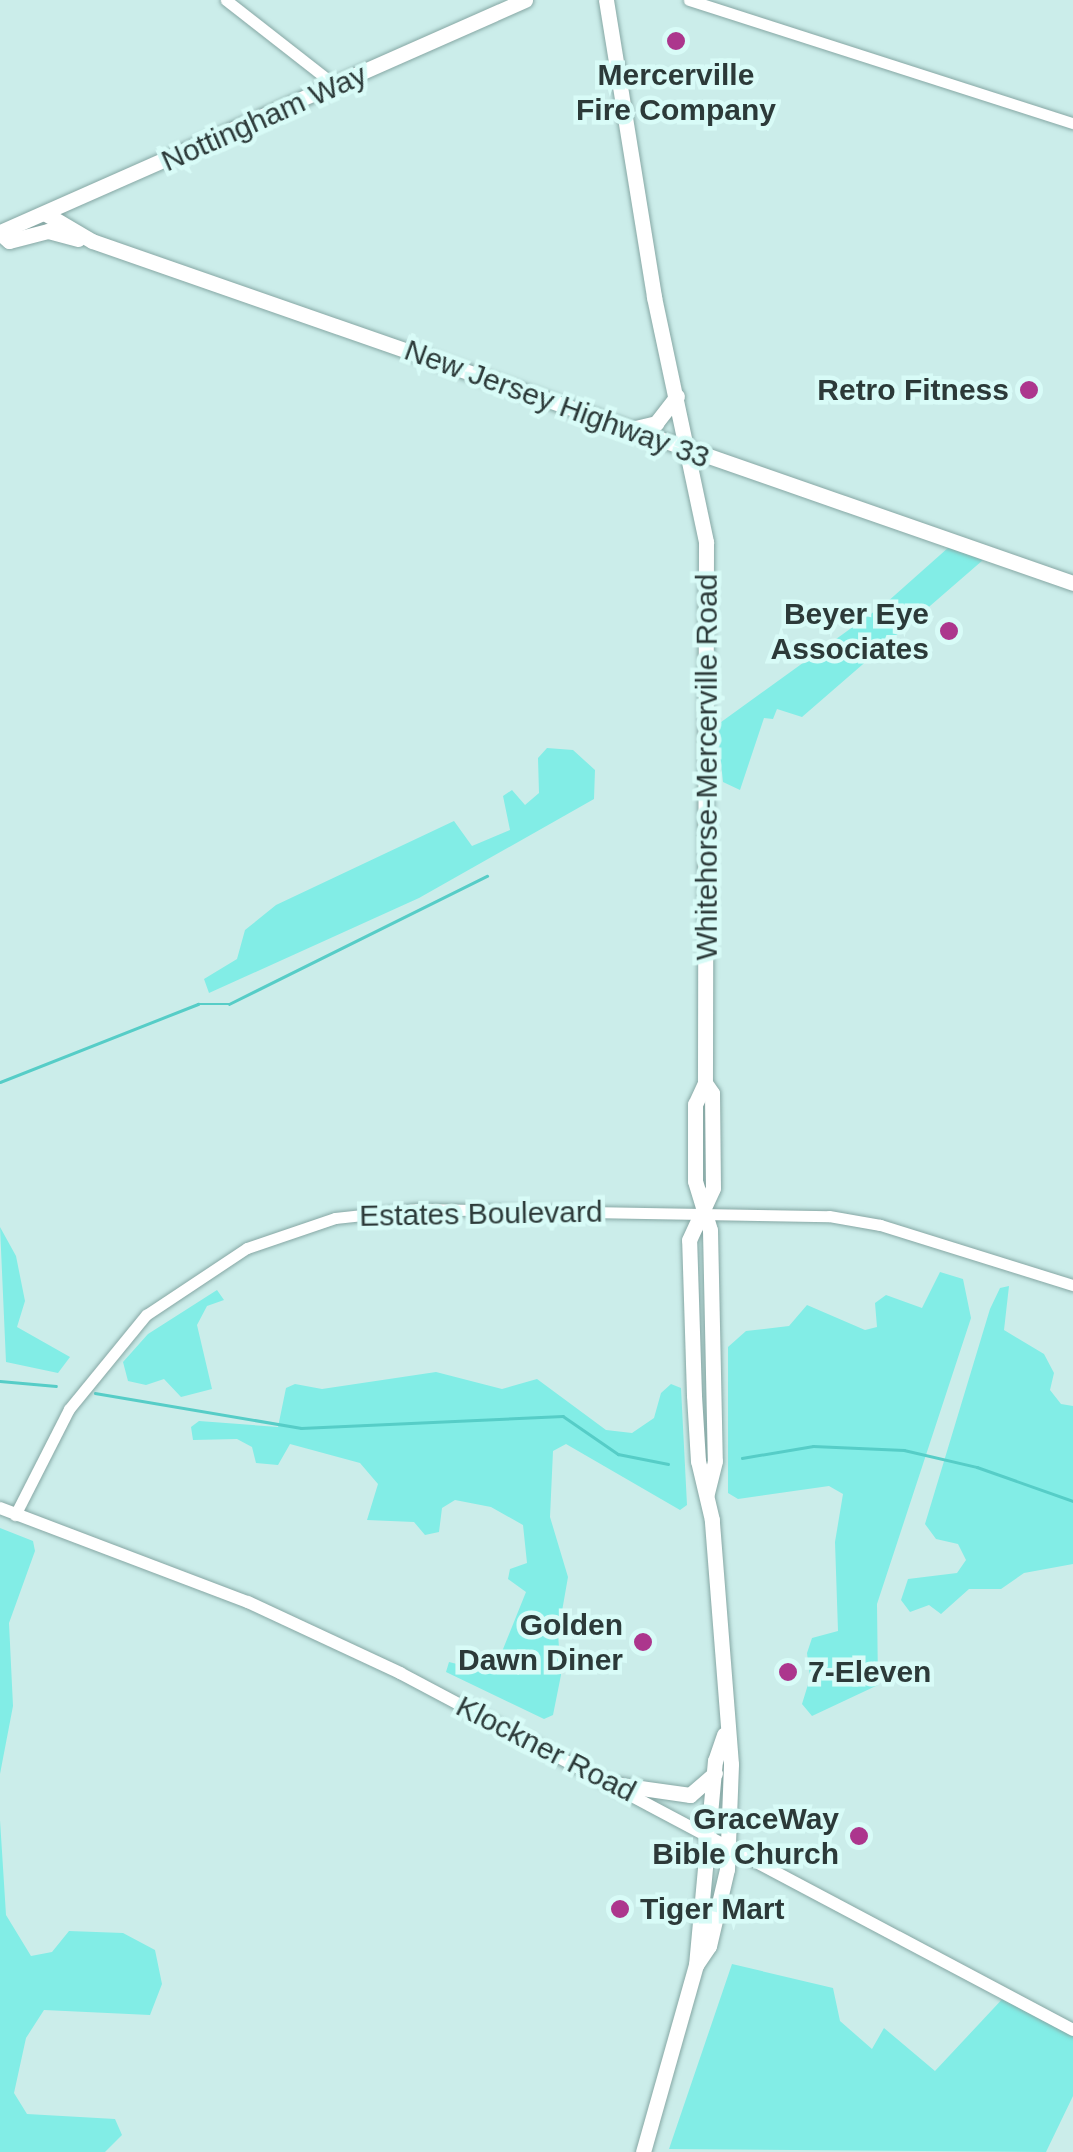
<!DOCTYPE html>
<html>
<head>
<meta charset="utf-8">
<style>
  body { margin:0 }
  #map { position:relative; width:1073px; height:2152px; overflow:hidden; background:#cbedea; font-family:Arial,sans-serif }
  div>[style] { position:absolute }
  [style*='--x'] { left:calc(var(--x)*1px); top:calc(var(--y)*1px); width:calc(var(--w)*1px); rotate:calc(var(--a)*1deg) }
  .green>* { inset:0; background:#82ede6 }
  .stream>* { height:2.5px; margin:-1.25px; padding:0 1.25px; transform-origin:1.25px; border-radius:1.25px; background:#56cdc7 }
  .roads { filter:drop-shadow(0 0 2px #86a7a4) drop-shadow(0 0 2px #86a7a4) }
  .tertiary>* { height:11px; margin:-5.5px; padding:0 5.5px; transform-origin:5.5px; border-radius:5.5px; background:#fff }
  .secondary>* { height:12px; margin:-6px; padding:0 6px; transform-origin:6px; border-radius:6px; background:#fff }
  .primary>* { height:15px; margin:-7.5px; padding:0 7.5px; transform-origin:7.5px; border-radius:7.5px; background:#fff }
  .dots>* { width:28px; height:28px; translate:-50% -50%; box-sizing:border-box; border:5px solid #d8fbf7; border-radius:50% }
  span { translate:-50% -50%; white-space:nowrap; text-align:center; line-height:1.15; -webkit-text-stroke:9px #d8fbf7; paint-order:stroke }
  .poi-label { font-size:30px; color:#2c3a39; font-weight:700 }
  .right { translate:-100% -50%; text-align:right }
  .left { translate:0 -50%; text-align:left }
  .street-label { font-size:30px; color:#2c3a39 }
</style>
</head>
<body>
<div id="map">
  <div class="green">
    <i style="clip-path:polygon(949px 547px,983px 560px,802px 717px,777px 709px,773px 719px,764px 718px,740px 790px,723px 782px,717px 725px,886px 603px)"></i>
    <i style="clip-path:polygon(547px 748px,573px 750px,595px 770px,594px 799px,419px 898px,209px 993px,204px 979px,237px 959px,245px 930px,276px 905px,454px 821px,472px 846px,510px 830px,503px 796px,512px 790px,525px 805px,539px 793px,538px 758px)"></i>
    <i style="clip-path:polygon(0 1227px,16px 1256px,25px 1301px,17px 1327px,70px 1357px,58px 1373px,6px 1362px)"></i>
    <i style="clip-path:polygon(940px 1272px,963px 1279px,971px 1318px,877px 1604px,878px 1685px,812px 1716px,802px 1704px,810px 1678px,807px 1653px,812px 1638px,838px 1631px,835px 1542px,843px 1494px,829px 1486px,738px 1499px,728px 1493px,728px 1347px,746px 1331px,789px 1326px,807px 1305px,865px 1330px,877px 1327px,875px 1303px,886px 1295px,922px 1308px)"></i>
    <i style="clip-path:polygon(1009px 1286px,1004px 1330px,1044px 1354px,1054px 1373px,1050px 1390px,1061px 1404px,1073px 1406px,1073px 1564px,1024px 1573px,1001px 1589px,969px 1589px,941px 1614px,929px 1605px,910px 1612px,901px 1600px,908px 1579px,957px 1573px,966px 1560px,958px 1544px,936px 1539px,925px 1524px,990px 1309px,1000px 1288px)"></i>
    <i style="clip-path:polygon(217px 1290px,224px 1300px,207px 1306px,197px 1325px,212px 1389px,181px 1397px,164px 1379px,146px 1385px,128px 1381px,123px 1362px,148px 1334px)"></i>
    <i style="clip-path:polygon(436px 1372px,502px 1389px,537px 1379px,606px 1430px,632px 1433px,654px 1418px,661px 1393px,671px 1384px,681px 1388px,687px 1505px,680px 1510px,566px 1444px,553px 1451px,550px 1517px,568px 1577px,558px 1634px,561px 1675px,553px 1715px,544px 1719px,446px 1672px,449px 1662px,485px 1671px,497px 1664px,526px 1592px,508px 1579px,510px 1569px,527px 1563px,523px 1525px,491px 1507px,455px 1500px,442px 1508px,439px 1532px,425px 1535px,414px 1522px,367px 1520px,378px 1484px,360px 1463px,290px 1444px,278px 1465px,256px 1463px,252px 1447px,237px 1439px,193px 1440px,191px 1427px,199px 1421px,278px 1427px,286px 1388px,295px 1384px,322px 1389px)"></i>
    <i style="clip-path:polygon(0 1528px,33px 1541px,35px 1551px,9px 1623px,13px 1706px,0 1774px)"></i>
    <i style="clip-path:polygon(0 1820px,6px 1915px,31px 1956px,52px 1952px,69px 1931px,123px 1933px,155px 1950px,162px 1984px,150px 2015px,44px 2010px,26px 2038px,14px 2093px,27px 2114px,115px 2119px,122px 2135px,105px 2152px,0 2152px)"></i>
    <i style="clip-path:polygon(732px 1964px,833px 1988px,840px 2021px,872px 2049px,884px 2028px,935px 2071px,1007px 1994px,1073px 2029px,1073px 2096px,1046px 2152px,669px 2149px)"></i>
  </div>
  <div class="stream">
    <i style="--x:0;--y:1082;--w:213;--a:-21.5"></i>
    <i style="--x:198;--y:1004;--w:31;--a:0"></i>
    <i style="--x:229;--y:1004;--w:288;--a:-26.4"></i>
    <i style="--x:0;--y:1381;--w:56;--a:5.1"></i>
    <i style="--x:95;--y:1393;--w:209;--a:9.6"></i>
    <i style="--x:301;--y:1428;--w:262;--a:-2.6"></i>
    <i style="--x:563;--y:1416;--w:67;--a:34.6"></i>
    <i style="--x:618;--y:1454;--w:51;--a:11.3"></i>
    <i style="--x:742;--y:1458;--w:72;--a:-9.6"></i>
    <i style="--x:813;--y:1446;--w:91;--a:2.5"></i>
    <i style="--x:904;--y:1450;--w:75;--a:13.1"></i>
    <i style="--x:977;--y:1467;--w:102;--a:19.5"></i>
  </div>
  <div class="roads">
    <div class="tertiary">
      <i style="--x:226;--y:0;--w:140;--a:38"></i>
      <i style="--x:689;--y:0;--w:403;--a:17.8"></i>
      <i style="--x:15;--y:1515;--w:119;--a:-63"></i>
      <i style="--x:69;--y:1409;--w:122;--a:-50.7"></i>
      <i style="--x:146;--y:1315;--w:121;--a:-33.6"></i>
      <i style="--x:247;--y:1248;--w:93;--a:-18.8"></i>
      <i style="--x:335;--y:1218;--w:84;--a:-6.1"></i>
      <i style="--x:419;--y:1209;--w:410;--a:1"></i>
      <i style="--x:829;--y:1216;--w:52;--a:10"></i>
      <i style="--x:880;--y:1225;--w:202;--a:17.3"></i>
    </div>
    <div class="secondary">
      <i style="--x:0;--y:1508;--w:265;--a:20.8"></i>
      <i style="--x:248;--y:1602;--w:168;--a:25"></i>
      <i style="--x:400;--y:1673;--w:762;--a:27.94"></i>
    </div>
    <div class="primary">
      <i style="--x:606;--y:0;--w:301;--a:80.8"></i>
      <i style="--x:654;--y:297;--w:250;--a:78"></i>
      <i style="--x:706;--y:542;--w:541;--a:90.11"></i>
      <i style="--x:705;--y:1083;--w:23;--a:115"></i>
      <i style="--x:695;--y:1104;--w:77;--a:90"></i>
      <i style="--x:695;--y:1181;--w:51;--a:73"></i>
      <i style="--x:710;--y:1230;--w:231;--a:88.8"></i>
      <i style="--x:715;--y:1461;--w:34;--a:104"></i>
      <i style="--x:46;--y:214;--w:53;--a:30.4"></i>
      <i style="--x:92;--y:241;--w:1039;--a:19.22"></i>
      <i style="--x:0;--y:232;--w:574;--a:-23.84"></i>
      <i style="--x:0;--y:233;--w:12;--a:42"></i>
      <i style="--x:9;--y:241;--w:40;--a:-14.4"></i>
      <i style="--x:48;--y:231;--w:31;--a:15"></i>
      <i style="--x:631;--y:429;--w:26;--a:-13"></i>
      <i style="--x:656;--y:423;--w:34;--a:-52"></i>
      <i style="--x:613;--y:1784;--w:78;--a:8.1"></i>
      <i style="--x:690;--y:1795;--w:33;--a:-41"></i>
      <i style="--x:696;--y:1965;--w:23;--a:-56"></i>
      <i style="--x:709;--y:1946;--w:79;--a:-76.8"></i>
      <i style="--x:727;--y:1869;--w:105;--a:-87.8"></i>
      <i style="--x:731;--y:1764;--w:245;--a:-94.5"></i>
      <i style="--x:712;--y:1520;--w:61;--a:-103.3"></i>
      <i style="--x:698;--y:1461;--w:66;--a:-93.5"></i>
      <i style="--x:694;--y:1395;--w:155;--a:-91.8"></i>
      <i style="--x:689;--y:1240;--w:57;--a:-65.2"></i>
      <i style="--x:713;--y:1188;--w:95;--a:-90.6"></i>
      <i style="--x:712;--y:1093;--w:12;--a:-125"></i>
      <i style="--x:643;--y:2152;--w:194;--a:-74.2"></i>
      <i style="--x:696;--y:1965;--w:205;--a:-84.7"></i>
      <i style="--x:715;--y:1761;--w:28;--a:-71"></i>
    </div>
  </div>
  <div class="dots">
    <i style="left:676px;top:41px;background:#ac368d"></i>
    <i style="left:1029px;top:390px;background:#ac368d"></i>
    <i style="left:949px;top:631px;background:#ac368d"></i>
    <i style="left:643px;top:1642px;background:#ac368d"></i>
    <i style="left:788px;top:1672px;background:#ac368d"></i>
    <i style="left:859px;top:1836px;background:#ac368d"></i>
    <i style="left:620px;top:1909px;background:#ac368d"></i>
  </div>
  <div class="poi-label">
    <span style="left:676px;top:92px">Mercerville<br>Fire Company</span>
    <span class="right" style="left:1009px;top:390px">Retro Fitness</span>
    <span class="right" style="left:929px;top:631px">Beyer Eye<br>Associates</span>
    <span class="right" style="left:623px;top:1642px">Golden<br>Dawn Diner</span>
    <span class="left" style="left:808px;top:1672px">7-Eleven</span>
    <span class="right" style="left:839px;top:1836px">GraceWay<br>Bible Church</span>
    <span class="left" style="left:640px;top:1909px">Tiger Mart</span>
  </div>
  <div class="street-label">
    <span style="left:264px;top:118px;rotate:-24deg">Nottingham Way</span>
    <span style="left:557px;top:404px;rotate:20deg">New Jersey Highway 33</span>
    <span style="left:707px;top:767px;rotate:-90deg">Whitehorse-Mercerville Road</span>
    <span style="left:481px;top:1214px;rotate:-1deg">Estates Boulevard</span>
    <span style="left:546px;top:1749px;rotate:27deg">Klockner Road</span>
  </div>
</div>
</body>
</html>
